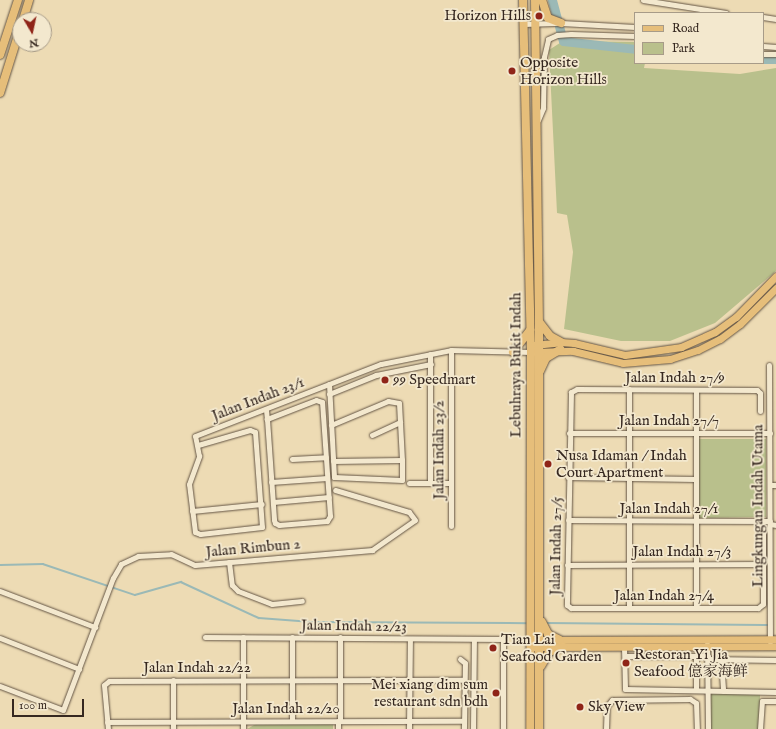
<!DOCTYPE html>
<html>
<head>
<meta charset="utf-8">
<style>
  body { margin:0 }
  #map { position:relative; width:776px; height:729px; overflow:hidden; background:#eddbb4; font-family:"IM FELL English","Noto Serif SC",serif }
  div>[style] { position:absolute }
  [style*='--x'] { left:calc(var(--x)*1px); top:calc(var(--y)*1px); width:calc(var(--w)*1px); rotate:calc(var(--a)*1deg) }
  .green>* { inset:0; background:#b9c08c }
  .stream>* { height:1.5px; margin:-0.75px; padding:0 0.75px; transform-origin:0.75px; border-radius:0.75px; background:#9bb9b6 }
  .river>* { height:9px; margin:-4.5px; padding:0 4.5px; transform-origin:4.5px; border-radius:4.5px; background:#9bb9b6 }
  .roads { filter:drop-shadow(0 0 1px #645545) drop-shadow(0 0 1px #645545) }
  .minor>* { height:5px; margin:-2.5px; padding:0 2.5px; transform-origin:2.5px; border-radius:2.5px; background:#f3e8ce }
  .major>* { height:7px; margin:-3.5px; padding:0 3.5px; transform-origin:3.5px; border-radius:3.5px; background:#e6be7a }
  .highway>* { height:8px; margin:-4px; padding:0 4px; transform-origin:4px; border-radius:4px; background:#e6be7a }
  .dots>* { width:11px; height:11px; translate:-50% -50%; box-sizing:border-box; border:2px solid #f3e8ce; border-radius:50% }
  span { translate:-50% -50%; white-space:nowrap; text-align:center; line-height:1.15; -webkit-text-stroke:3.5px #f3e8ce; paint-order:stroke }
  .poi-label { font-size:15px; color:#362820 }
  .right { translate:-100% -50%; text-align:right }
  .left { translate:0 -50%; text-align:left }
  .street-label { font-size:15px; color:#362820 }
  .legend { position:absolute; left:634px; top:12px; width:130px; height:52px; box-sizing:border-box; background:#f3e8ce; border:1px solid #a79b88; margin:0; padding:5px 7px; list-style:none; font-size:12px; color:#362820 }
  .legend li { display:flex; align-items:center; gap:8px; height:20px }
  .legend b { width:20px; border:1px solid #a79b88 }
  .north { position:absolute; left:12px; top:12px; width:40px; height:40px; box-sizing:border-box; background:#f3e8ce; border:1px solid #a79b88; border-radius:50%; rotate:171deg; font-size:11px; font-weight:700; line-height:16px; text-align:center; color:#362820 }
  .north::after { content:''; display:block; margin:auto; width:14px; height:18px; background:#8f2418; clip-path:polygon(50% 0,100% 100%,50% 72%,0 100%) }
  .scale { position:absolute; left:12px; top:699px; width:72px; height:18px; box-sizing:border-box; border:2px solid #362820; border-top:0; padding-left:5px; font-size:12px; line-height:14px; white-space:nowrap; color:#362820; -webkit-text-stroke:3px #f3e8ce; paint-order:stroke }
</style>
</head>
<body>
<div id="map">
  <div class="green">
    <i style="clip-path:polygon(563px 41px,635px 42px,635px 63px,645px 63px,644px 68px,740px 74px,776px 68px,776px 271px,715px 323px,670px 341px,621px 341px,564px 329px,573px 252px,567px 215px,557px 213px,549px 50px)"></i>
    <i style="clip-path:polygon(698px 439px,766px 439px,766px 517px,698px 518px)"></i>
    <i style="clip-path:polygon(708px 691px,760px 691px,760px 729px,708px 729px)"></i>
    <i style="clip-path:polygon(256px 724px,333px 724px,333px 729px,247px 729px)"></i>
  </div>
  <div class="stream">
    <i style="--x:0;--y:565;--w:43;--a:-1.3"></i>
    <i style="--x:43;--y:564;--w:97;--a:18.6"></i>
    <i style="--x:135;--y:595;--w:48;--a:-15.8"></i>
    <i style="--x:181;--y:582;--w:86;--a:24.8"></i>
    <i style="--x:259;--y:618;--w:53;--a:4.3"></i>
    <i style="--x:312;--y:622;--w:216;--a:0.3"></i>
    <i style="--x:546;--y:623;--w:222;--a:0.5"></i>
  </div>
  <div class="river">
    <i style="--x:552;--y:0;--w:42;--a:75"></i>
    <i style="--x:563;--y:41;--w:72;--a:6.3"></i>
    <i style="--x:763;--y:59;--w:13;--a:0"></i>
  </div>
  <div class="roads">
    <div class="minor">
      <i style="--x:643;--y:0;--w:84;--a:8.9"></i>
      <i style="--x:763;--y:17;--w:13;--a:9"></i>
      <i style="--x:524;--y:24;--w:37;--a:-2"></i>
      <i style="--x:561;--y:23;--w:74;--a:3.1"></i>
      <i style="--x:763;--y:46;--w:13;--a:4"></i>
      <i style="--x:763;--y:54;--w:13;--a:0"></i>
      <i style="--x:538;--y:120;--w:13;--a:-67"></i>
      <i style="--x:543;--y:108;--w:51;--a:-88.9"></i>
      <i style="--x:544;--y:57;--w:18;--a:-77"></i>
      <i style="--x:548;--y:39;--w:10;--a:-24"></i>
      <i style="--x:557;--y:35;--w:14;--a:-4"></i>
      <i style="--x:571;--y:34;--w:64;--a:1.8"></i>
      <i style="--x:769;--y:365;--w:277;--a:89.8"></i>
      <i style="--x:329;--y:384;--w:93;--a:86.9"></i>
      <i style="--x:334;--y:477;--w:68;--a:2.5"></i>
      <i style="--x:402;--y:480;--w:20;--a:-90"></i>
      <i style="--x:629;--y:389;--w:219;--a:90"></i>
      <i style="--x:329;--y:394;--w:51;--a:-22"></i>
      <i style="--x:376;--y:375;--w:56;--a:-11.3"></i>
      <i style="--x:266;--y:410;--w:9;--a:84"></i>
      <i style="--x:267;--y:419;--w:101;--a:86"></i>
      <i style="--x:274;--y:520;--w:3;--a:72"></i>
      <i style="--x:275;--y:523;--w:4;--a:27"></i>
      <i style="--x:279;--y:525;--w:48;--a:-4.8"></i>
      <i style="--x:327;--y:521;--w:6;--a:-59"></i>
      <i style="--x:330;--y:516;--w:114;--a:-94"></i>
      <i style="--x:322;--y:402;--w:6;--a:-162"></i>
      <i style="--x:316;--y:400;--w:53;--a:158.8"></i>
      <i style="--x:760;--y:411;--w:18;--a:-90"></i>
      <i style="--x:760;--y:393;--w:4;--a:-135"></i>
      <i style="--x:757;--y:390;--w:180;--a:-179.7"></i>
      <i style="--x:577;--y:389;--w:7;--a:153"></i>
      <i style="--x:571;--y:392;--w:213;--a:91.1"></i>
      <i style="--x:567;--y:605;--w:5;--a:37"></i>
      <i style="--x:571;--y:608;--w:187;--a:0"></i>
      <i style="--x:758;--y:608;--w:6;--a:-39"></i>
      <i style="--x:763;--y:604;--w:40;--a:-90"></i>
      <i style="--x:331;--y:425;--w:62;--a:-22.8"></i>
      <i style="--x:388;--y:401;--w:11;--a:10"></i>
      <i style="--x:399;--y:403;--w:57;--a:87"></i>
      <i style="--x:402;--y:460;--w:69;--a:179.2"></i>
      <i style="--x:569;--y:433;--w:201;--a:0"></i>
      <i style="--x:372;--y:435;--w:31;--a:-25"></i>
      <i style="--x:198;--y:445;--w:54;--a:-16.1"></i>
      <i style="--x:250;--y:430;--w:5;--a:22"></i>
      <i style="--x:255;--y:432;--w:95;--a:85.8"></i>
      <i style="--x:262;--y:527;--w:62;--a:173.6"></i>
      <i style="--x:200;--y:534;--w:5;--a:-158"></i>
      <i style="--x:195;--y:532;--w:48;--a:-97.1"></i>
      <i style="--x:189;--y:484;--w:30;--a:-70"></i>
      <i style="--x:199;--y:456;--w:20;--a:-101"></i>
      <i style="--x:195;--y:436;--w:199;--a:-21.2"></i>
      <i style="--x:381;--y:364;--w:71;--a:-11.3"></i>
      <i style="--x:451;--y:350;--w:80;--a:1.4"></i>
      <i style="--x:292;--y:459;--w:34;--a:-3"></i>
      <i style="--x:568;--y:477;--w:127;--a:0.9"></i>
      <i style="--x:271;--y:482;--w:56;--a:-4.1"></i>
      <i style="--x:409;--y:483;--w:41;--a:0"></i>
      <i style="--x:430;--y:483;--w:129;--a:-90"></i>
      <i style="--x:770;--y:485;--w:6;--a:0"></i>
      <i style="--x:273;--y:502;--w:56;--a:-5.1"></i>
      <i style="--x:192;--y:511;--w:70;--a:-5.7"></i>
      <i style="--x:568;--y:520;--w:202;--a:0.3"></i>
      <i style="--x:770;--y:524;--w:6;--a:9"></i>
      <i style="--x:451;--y:526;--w:176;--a:-90"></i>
      <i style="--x:229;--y:562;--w:23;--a:83"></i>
      <i style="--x:232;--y:585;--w:8;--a:45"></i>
      <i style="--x:238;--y:591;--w:36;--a:21"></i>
      <i style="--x:272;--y:604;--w:30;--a:-6"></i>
      <i style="--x:567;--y:565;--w:196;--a:-0.3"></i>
      <i style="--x:763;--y:564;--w:34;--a:-90"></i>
      <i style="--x:0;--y:591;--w:102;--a:20.8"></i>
      <i style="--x:696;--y:608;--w:218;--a:-90"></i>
      <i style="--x:205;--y:637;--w:298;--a:0.4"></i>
      <i style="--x:503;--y:639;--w:90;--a:90"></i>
      <i style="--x:0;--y:638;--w:85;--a:21.4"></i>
      <i style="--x:707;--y:644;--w:85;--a:89.3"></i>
      <i style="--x:624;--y:647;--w:42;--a:88.6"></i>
      <i style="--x:625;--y:689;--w:151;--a:1.1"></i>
      <i style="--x:625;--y:656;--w:83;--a:0"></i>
      <i style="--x:696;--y:656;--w:34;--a:90"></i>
      <i style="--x:460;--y:659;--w:6;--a:39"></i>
      <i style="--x:465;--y:663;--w:66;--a:90.9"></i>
      <i style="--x:708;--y:659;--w:68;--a:0.8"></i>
      <i style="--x:721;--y:660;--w:31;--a:86"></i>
      <i style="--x:0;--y:686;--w:67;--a:20.9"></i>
      <i style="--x:63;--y:710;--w:141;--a:-69.3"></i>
      <i style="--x:113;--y:578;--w:16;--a:-60"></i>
      <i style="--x:121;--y:564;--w:19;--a:-25"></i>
      <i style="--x:138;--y:556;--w:33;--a:-3"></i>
      <i style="--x:171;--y:554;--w:26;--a:25"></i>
      <i style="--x:195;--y:565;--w:178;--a:-4.8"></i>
      <i style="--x:372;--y:550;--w:52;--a:-34.9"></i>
      <i style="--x:415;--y:520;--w:10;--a:-127"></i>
      <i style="--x:409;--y:512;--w:77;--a:-163.4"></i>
      <i style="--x:292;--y:721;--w:84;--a:-90"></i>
      <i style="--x:340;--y:721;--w:84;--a:-90"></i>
      <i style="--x:107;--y:722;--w:357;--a:-0.2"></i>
      <i style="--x:108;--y:729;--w:44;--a:-95.2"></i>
      <i style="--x:104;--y:685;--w:6;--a:-39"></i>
      <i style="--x:109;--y:681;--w:355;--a:-0.2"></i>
      <i style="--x:173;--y:729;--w:49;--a:-90"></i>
      <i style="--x:243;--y:729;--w:92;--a:-90"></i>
      <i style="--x:338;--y:729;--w:8;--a:-90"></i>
      <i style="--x:409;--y:729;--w:90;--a:-89.4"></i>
      <i style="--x:473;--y:729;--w:90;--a:-89.4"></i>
      <i style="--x:606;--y:729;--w:23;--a:-88"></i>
      <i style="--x:607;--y:706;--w:8;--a:-50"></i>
      <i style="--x:612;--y:700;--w:78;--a:-0.7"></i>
      <i style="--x:690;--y:699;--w:7;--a:34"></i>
      <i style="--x:696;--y:703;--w:26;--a:88"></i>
      <i style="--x:760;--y:729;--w:28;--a:-86"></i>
      <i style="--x:762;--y:701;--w:14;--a:0"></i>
    </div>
    <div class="major">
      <i style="--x:534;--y:345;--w:27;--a:-6"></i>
      <i style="--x:561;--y:342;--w:13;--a:4"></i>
      <i style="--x:574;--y:343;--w:52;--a:13.2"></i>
      <i style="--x:625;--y:355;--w:57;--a:-8.1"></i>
      <i style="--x:681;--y:347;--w:37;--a:-24"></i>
      <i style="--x:715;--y:332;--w:26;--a:-36"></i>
      <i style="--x:736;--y:317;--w:57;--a:-45.7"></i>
      <i style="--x:535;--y:352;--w:38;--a:-2"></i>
      <i style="--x:573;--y:351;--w:51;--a:13.5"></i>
      <i style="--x:623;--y:363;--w:47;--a:-4.9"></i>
      <i style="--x:670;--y:359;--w:29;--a:-18"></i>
      <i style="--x:698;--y:350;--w:25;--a:-27"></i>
      <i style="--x:720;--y:339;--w:25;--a:-37"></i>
      <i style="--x:740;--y:324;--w:51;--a:-45"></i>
      <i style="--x:534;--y:640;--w:242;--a:-0.2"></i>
      <i style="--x:531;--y:647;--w:245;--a:-0.2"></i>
    </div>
    <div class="highway">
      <i style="--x:523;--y:0;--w:346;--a:88.7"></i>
      <i style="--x:531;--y:346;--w:383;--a:90.1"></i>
      <i style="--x:535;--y:0;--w:323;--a:89.3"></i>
      <i style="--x:539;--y:323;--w:406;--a:90"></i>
      <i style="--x:542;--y:0;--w:19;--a:72"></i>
      <i style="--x:548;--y:18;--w:14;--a:21"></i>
      <i style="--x:23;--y:20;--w:21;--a:-73"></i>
      <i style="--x:0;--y:55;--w:58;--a:-71.9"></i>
      <i style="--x:0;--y:93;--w:67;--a:-72.6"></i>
      <i style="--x:540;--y:323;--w:16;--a:52"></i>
      <i style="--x:550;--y:336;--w:13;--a:29"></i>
      <i style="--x:513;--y:352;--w:28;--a:-52"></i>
      <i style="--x:540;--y:371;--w:14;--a:-65"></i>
      <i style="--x:546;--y:358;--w:17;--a:-31"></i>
      <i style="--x:542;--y:622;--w:13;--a:63"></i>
      <i style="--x:548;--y:634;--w:13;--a:27"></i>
      <i style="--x:541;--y:666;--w:16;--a:-60"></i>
      <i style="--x:549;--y:652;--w:15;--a:-20"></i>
    </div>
  </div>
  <div class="dots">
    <i style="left:539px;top:16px;background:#8f2418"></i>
    <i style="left:512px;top:71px;background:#8f2418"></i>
    <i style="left:385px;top:380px;background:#8f2418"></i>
    <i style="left:548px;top:464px;background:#8f2418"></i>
    <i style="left:493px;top:648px;background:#8f2418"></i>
    <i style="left:626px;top:663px;background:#8f2418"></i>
    <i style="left:496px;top:693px;background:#8f2418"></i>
    <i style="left:580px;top:707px;background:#8f2418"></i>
  </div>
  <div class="poi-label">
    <span class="right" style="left:531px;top:16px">Horizon Hills</span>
    <span class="left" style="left:520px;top:71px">Opposite<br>Horizon Hills</span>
    <span class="left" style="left:393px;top:380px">99 Speedmart</span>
    <span class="left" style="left:556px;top:464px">Nusa Idaman / Indah<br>Court Apartment</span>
    <span class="left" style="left:501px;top:648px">Tian Lai<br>Seafood Garden</span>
    <span class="left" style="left:634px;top:663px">Restoran Yi Jia<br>Seafood 億家海鲜</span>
    <span class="right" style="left:488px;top:693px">Mei xiang dim sum<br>restaurant sdn bdh</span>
    <span class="left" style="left:588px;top:707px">Sky View</span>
  </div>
  <div class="street-label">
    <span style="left:516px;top:365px;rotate:-90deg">Lebuhraya Bukit Indah</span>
    <span style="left:675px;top:378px">Jalan Indah 27/9</span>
    <span style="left:258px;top:399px;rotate:-21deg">Jalan Indah 23/1</span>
    <span style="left:669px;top:421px">Jalan Indah 27/7</span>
    <span style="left:439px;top:450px;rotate:-90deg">Jalan Indah 23/2</span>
    <span style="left:758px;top:506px;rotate:-90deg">Lingkungan Indah Utama</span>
    <span style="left:669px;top:509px">Jalan Indah 27/1</span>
    <span style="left:556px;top:546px;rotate:-89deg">Jalan Indah 27/5</span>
    <span style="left:253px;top:548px;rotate:-5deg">Jalan Rimbun 2</span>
    <span style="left:682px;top:552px">Jalan Indah 27/3</span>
    <span style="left:664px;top:596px">Jalan Indah 27/4</span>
    <span style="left:354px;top:626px;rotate:1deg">Jalan Indah 22/23</span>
    <span style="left:197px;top:668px">Jalan Indah 22/22</span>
    <span style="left:286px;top:709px">Jalan Indah 22/20</span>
  </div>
  <ul class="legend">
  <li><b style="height:5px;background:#e6be7a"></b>Road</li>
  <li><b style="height:11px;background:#b9c08c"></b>Park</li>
  </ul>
  <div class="north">N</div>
  <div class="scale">100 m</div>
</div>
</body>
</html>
